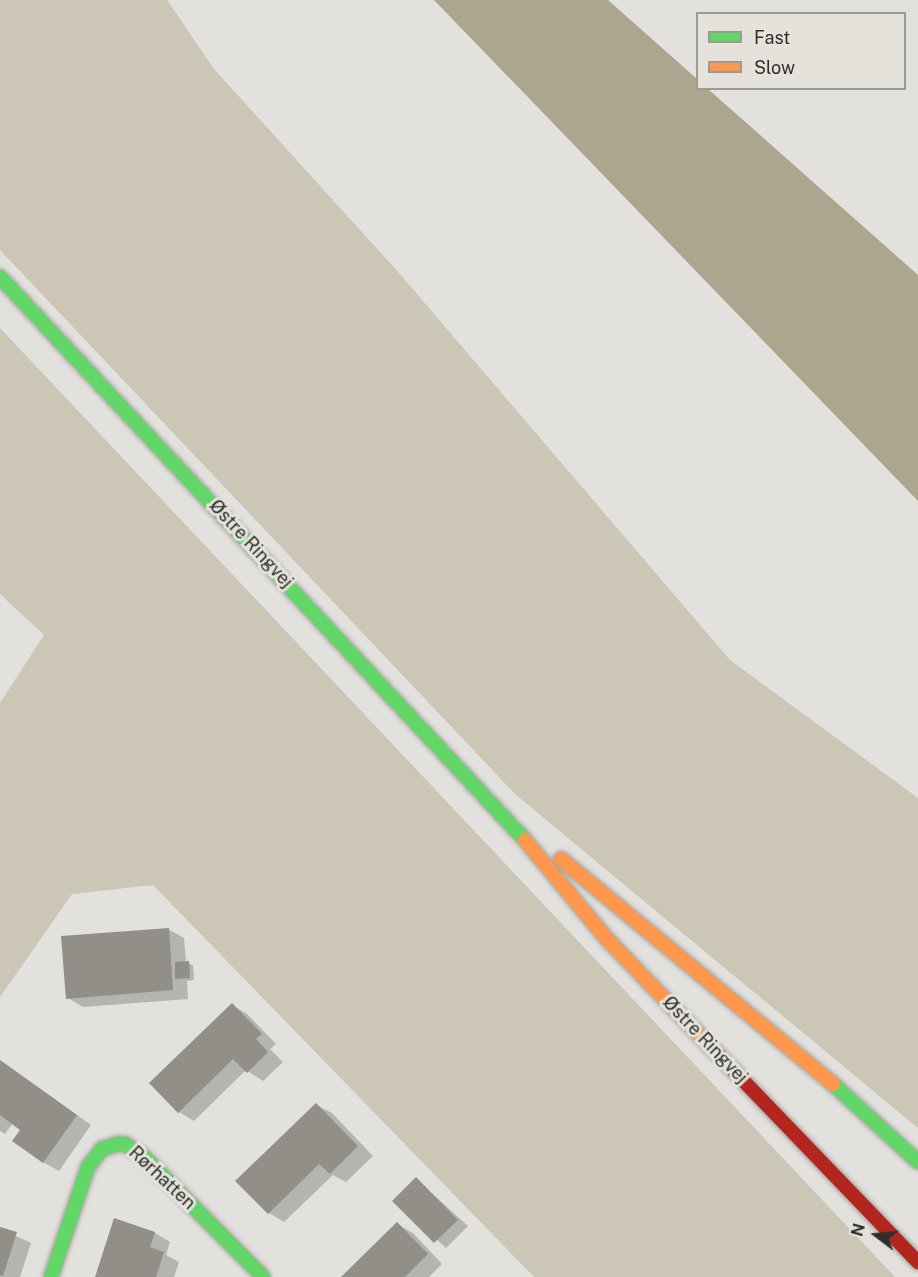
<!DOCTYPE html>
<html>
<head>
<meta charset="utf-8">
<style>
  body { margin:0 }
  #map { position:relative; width:918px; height:1277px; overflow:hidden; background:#e2e1dd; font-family:"Public Sans",sans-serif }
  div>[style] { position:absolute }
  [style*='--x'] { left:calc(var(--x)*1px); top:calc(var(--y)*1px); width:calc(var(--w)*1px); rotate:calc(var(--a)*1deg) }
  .green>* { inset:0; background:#cbc6b6 }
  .water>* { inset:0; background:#ada58e }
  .shadow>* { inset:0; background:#0003 }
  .building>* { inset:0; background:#918f87 }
  .roads { filter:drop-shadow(0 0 2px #a3a29f) drop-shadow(0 0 2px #a3a29f) }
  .fast>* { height:14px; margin:-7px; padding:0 7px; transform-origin:7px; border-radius:7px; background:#63d668 }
  .slow>* { height:14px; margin:-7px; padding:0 7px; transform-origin:7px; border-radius:7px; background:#ff974d }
  .jam>* { height:14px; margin:-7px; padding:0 7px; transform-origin:7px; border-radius:7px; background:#b3261e }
  span { translate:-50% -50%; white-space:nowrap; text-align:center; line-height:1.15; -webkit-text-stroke:6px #e4e2db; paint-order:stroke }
  .street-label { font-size:18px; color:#2f2e2c }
  .legend { position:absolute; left:696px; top:12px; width:210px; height:78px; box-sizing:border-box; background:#e4e2db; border:2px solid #9c9a95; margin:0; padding:8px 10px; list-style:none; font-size:18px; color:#2f2e2c }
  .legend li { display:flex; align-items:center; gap:12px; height:30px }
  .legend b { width:30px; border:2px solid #9c9a95 }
  .north { position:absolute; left:846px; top:1205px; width:60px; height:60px; -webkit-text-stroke:4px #e4e2db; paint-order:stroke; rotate:286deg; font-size:16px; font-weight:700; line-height:24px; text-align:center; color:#2f2e2c }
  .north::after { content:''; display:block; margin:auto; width:21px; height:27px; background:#2f2e2c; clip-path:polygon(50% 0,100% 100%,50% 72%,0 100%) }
</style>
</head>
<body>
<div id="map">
  <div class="green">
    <i style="clip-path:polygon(0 0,167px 0,214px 69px,399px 273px,730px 660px,918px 798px,918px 1128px,516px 795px,0 250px)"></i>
    <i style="clip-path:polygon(0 328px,895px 1277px,534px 1277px,153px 885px,72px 894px,0 997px,0 703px,44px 635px,0 594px)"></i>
  </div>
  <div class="water">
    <i style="clip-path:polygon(434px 0,608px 0,697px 79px,698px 88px,708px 89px,918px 275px,918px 501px)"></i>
  </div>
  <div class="shadow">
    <i style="clip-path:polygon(168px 929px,184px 938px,186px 963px,193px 965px,194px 980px,187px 981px,188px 999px,83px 1007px,68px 998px)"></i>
    <i style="clip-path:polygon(232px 1005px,247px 1014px,276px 1044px,270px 1049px,283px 1062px,263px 1081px,246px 1070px,194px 1121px,179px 1112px)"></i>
    <i style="clip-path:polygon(0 1060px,91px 1125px,59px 1171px,43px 1162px,22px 1129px,13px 1123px,5px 1134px,0 1131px)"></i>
    <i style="clip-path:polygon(316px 1105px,332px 1113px,373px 1156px,346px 1182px,333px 1175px,284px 1222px,269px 1213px)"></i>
    <i style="clip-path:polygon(416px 1179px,468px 1226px,446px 1248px,394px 1201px)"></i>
    <i style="clip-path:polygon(397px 1224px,413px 1233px,442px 1264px,429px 1277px,343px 1277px)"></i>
    <i style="clip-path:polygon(0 1229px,31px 1243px,20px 1277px,0 1277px)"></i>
    <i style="clip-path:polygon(155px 1233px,170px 1242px,166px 1255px,179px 1262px,174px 1277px,97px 1277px)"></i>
  </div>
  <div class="building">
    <i style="clip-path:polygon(169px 928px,173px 990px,66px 999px,61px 936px)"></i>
    <i style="clip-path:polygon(189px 961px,190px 978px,175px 979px,175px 962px)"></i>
    <i style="clip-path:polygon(232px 1003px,262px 1034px,256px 1039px,268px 1052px,247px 1073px,233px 1059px,178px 1113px,149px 1083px)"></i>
    <i style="clip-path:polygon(0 1060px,77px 1115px,43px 1163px,12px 1141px,20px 1130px,0 1115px)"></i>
    <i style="clip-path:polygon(316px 1103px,358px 1146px,330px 1174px,319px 1164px,268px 1214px,235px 1181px)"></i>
    <i style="clip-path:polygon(416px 1177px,458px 1220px,434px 1243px,392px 1201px)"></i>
    <i style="clip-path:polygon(114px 1218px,155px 1232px,150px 1247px,164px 1252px,156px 1277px,95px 1277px)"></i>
    <i style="clip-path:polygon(397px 1222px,428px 1254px,405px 1277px,341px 1277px)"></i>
    <i style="clip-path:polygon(0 1227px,17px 1232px,3px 1276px,0 1275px)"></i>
  </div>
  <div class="roads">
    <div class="fast">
      <i style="--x:0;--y:277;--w:770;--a:47"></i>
      <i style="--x:833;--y:1084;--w:115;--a:42.5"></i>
      <i style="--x:51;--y:1277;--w:116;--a:-71.4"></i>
      <i style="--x:88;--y:1167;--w:23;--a:-52"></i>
      <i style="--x:102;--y:1149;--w:16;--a:-18"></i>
      <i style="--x:117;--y:1144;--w:8;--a:0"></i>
      <i style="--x:125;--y:1144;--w:22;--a:34"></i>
      <i style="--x:143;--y:1156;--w:170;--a:45.2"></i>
    </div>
    <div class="slow">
      <i style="--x:525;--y:840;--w:127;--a:50.4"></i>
      <i style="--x:606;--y:938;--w:147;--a:46.1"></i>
      <i style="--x:561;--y:859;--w:353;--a:39.6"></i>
    </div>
    <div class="jam">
      <i style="--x:708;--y:1044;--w:303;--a:46.1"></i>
    </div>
  </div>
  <div class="street-label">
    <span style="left:251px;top:544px;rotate:47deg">Østre Ringvej</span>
    <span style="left:705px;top:1040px;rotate:46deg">Østre Ringvej</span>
    <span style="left:162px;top:1178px;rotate:43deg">Rørhatten</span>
  </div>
  <ul class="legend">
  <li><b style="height:8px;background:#63d668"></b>Fast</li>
  <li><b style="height:8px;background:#ff974d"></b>Slow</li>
  </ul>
  <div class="north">N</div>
</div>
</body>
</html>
